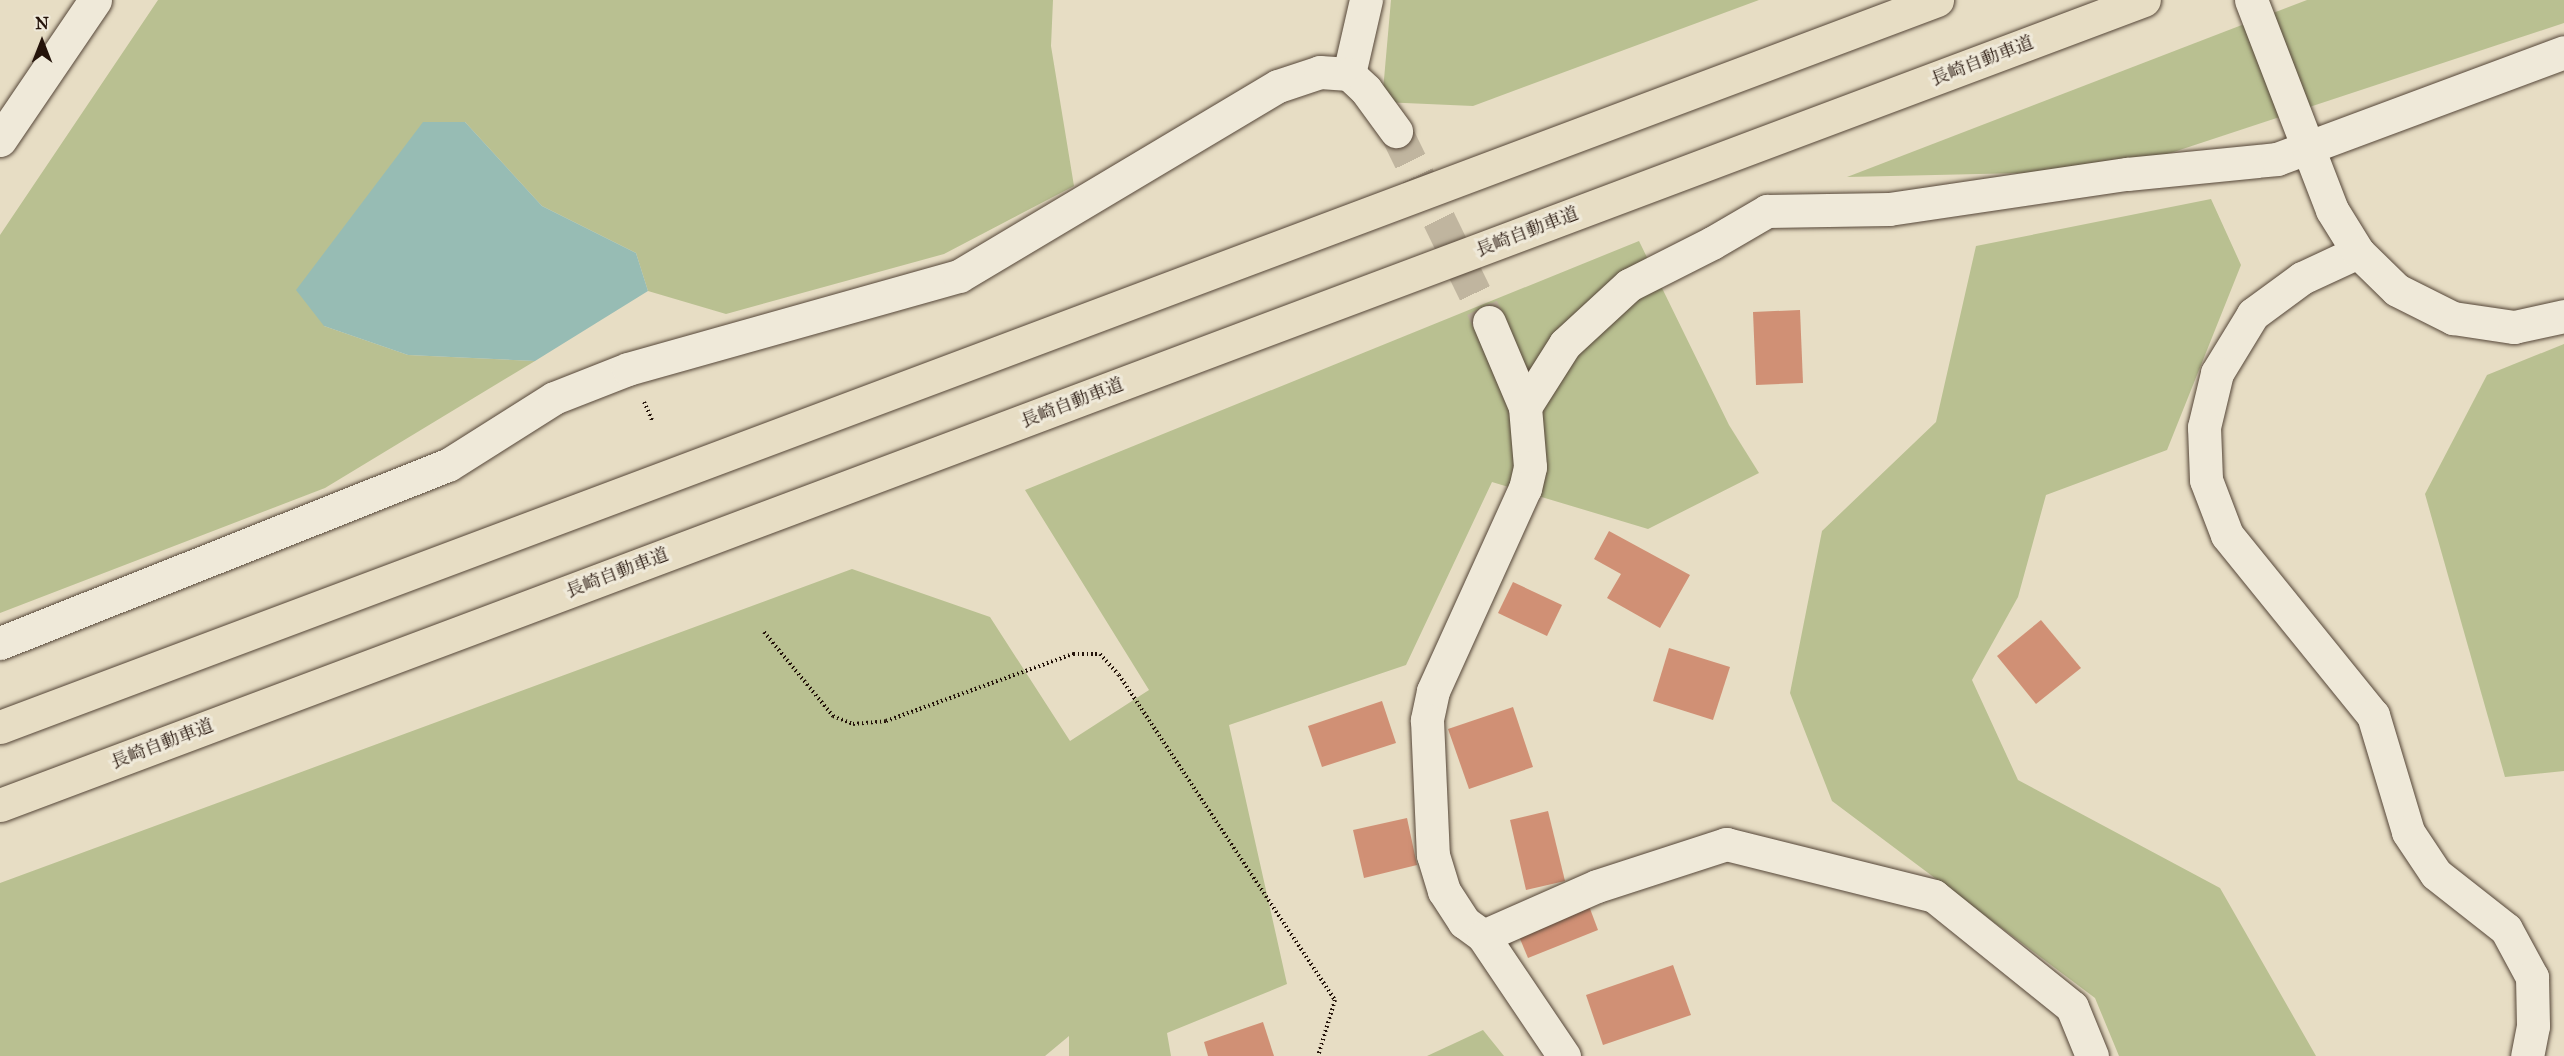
<!DOCTYPE html>
<html>
<head>
<meta charset="utf-8">
<style>
  body { margin:0 }
  #map { position:relative; width:2564px; height:1056px; overflow:hidden; background:#e7ddc4; font-family:"IM FELL Great Primer","Noto Serif JP",serif }
  div>[style] { position:absolute }
  [style*='--x'] { left:calc(var(--x)*1px); top:calc(var(--y)*1px); width:calc(var(--w)*1px); rotate:calc(var(--a)*1deg) }
  .green>* { inset:0; background:#b9c091 }
  .water>* { inset:0; background:#97bcb4 }
  .building>* { inset:0; background:#d09075 }
  .minor-tunnel>* { height:33px; margin-top:-16.5px; transform-origin:0; background:repeating-linear-gradient(90deg,#c0b59f 0 33px,transparent 0 49px) }
  .path>* { height:4px; margin-top:-2px; transform-origin:0; background:repeating-linear-gradient(90deg,#24130a 0 1.5px,transparent 0 4.5px) }
  .roads { filter:drop-shadow(0 0 2px #554638) drop-shadow(0 0 2px #554638) }
  .minor>* { height:33px; margin:-16.5px; padding:0 16.5px; transform-origin:16.5px; border-radius:16.5px; background:#efe9d9 }
  .tertiary>* { height:33px; margin:-16.5px; padding:0 16.5px; transform-origin:16.5px; border-radius:16.5px; background:#efe9d9 }
  .motorway>* { height:33px; margin:-16.5px; padding:0 16.5px; transform-origin:16.5px; border-radius:16.5px; background:#e7ddc4 }
  span { translate:-50% -50%; white-space:nowrap; text-align:center; line-height:1.15; -webkit-text-stroke:6px #efe9d9; paint-order:stroke }
  .street-label { font-size:18px; color:#24130a }
  .north { position:absolute; left:12px; top:12px; width:60px; height:60px; -webkit-text-stroke:4px #efe9d9; paint-order:stroke; rotate:0deg; font-size:16px; font-weight:700; line-height:24px; text-align:center; color:#24130a }
  .north::after { content:''; display:block; margin:auto; width:21px; height:27px; background:#24130a; clip-path:polygon(50% 0,100% 100%,50% 72%,0 100%) }
</style>
</head>
<body>
<div id="map">
  <div class="green">
    <i style="clip-path:polygon(158px 0,1053px 0,1051px 46px,1074px 186px,944px 254px,726px 314px,648px 291px,636px 253px,542px 206px,465px 122px,324px 326px,408px 355px,535px 361px,325px 488px,0 613px,0 235px)"></i>
    <i style="clip-path:polygon(1391px 0,1759px 0,1473px 106px,1382px 102px)"></i>
    <i style="clip-path:polygon(2307px 0,2564px 0,2564px 23px,2116px 171px,1847px 177px)"></i>
    <i style="clip-path:polygon(2211px 199px,2241px 265px,2167px 450px,2046px 495px,2018px 597px,1972px 680px,2018px 780px,2220px 888px,2316px 1056px,2119px 1056px,2095px 998px,1832px 801px,1790px 693px,1822px 531px,1936px 422px,1976px 246px)"></i>
    <i style="clip-path:polygon(1639px 241px,1729px 425px,1759px 473px,1648px 529px,1492px 482px,1406px 665px,1229px 725px,1287px 984px,1167px 1033px,1171px 1056px,1069px 1056px,1069px 1036px,1045px 1056px,0 1056px,0 883px,852px 569px,990px 617px,1070px 741px,1149px 690px,1025px 490px)"></i>
    <i style="clip-path:polygon(2564px 344px,2564px 771px,2505px 777px,2425px 494px,2487px 375px)"></i>
    <i style="clip-path:polygon(1483px 1030px,1504px 1056px,1427px 1056px)"></i>
  </div>
  <div class="water">
    <i style="clip-path:polygon(423px 122px,465px 122px,542px 206px,636px 253px,648px 291px,535px 361px,408px 355px,324px 326px,296px 290px)"></i>
  </div>
  <div class="building">
    <i style="clip-path:polygon(1800px 310px,1803px 383px,1756px 385px,1753px 312px)"></i>
    <i style="clip-path:polygon(1609px 531px,1690px 575px,1660px 628px,1607px 598px,1621px 574px,1594px 559px)"></i>
    <i style="clip-path:polygon(1513px 582px,1562px 605px,1547px 636px,1498px 613px)"></i>
    <i style="clip-path:polygon(2041px 620px,2081px 668px,2036px 704px,1997px 656px)"></i>
    <i style="clip-path:polygon(1669px 648px,1730px 667px,1713px 720px,1653px 701px)"></i>
    <i style="clip-path:polygon(1382px 701px,1396px 743px,1322px 767px,1308px 726px)"></i>
    <i style="clip-path:polygon(1513px 707px,1533px 767px,1469px 789px,1448px 729px)"></i>
    <i style="clip-path:polygon(1548px 811px,1565px 881px,1526px 890px,1510px 820px)"></i>
    <i style="clip-path:polygon(1407px 818px,1417px 865px,1364px 878px,1353px 830px)"></i>
    <i style="clip-path:polygon(1589px 906px,1598px 930px,1528px 958px,1518px 934px)"></i>
    <i style="clip-path:polygon(1673px 965px,1691px 1015px,1603px 1045px,1586px 995px)"></i>
    <i style="clip-path:polygon(1263px 1022px,1274px 1056px,1208px 1056px,1204px 1042px)"></i>
  </div>
  <div class="minor-tunnel">
    <i style="--x:1396;--y:131;--w:212;--a:64"></i>
  </div>
  <div class="path">
    <i style="--x:644;--y:402;--w:20;--a:66"></i>
    <i style="--x:764;--y:632;--w:109;--a:50.6"></i>
    <i style="--x:833;--y:716;--w:22;--a:22"></i>
    <i style="--x:853;--y:724;--w:33;--a:-5"></i>
    <i style="--x:886;--y:721;--w:199;--a:-19.7"></i>
    <i style="--x:1073;--y:654;--w:27;--a:0"></i>
    <i style="--x:1100;--y:654;--w:28;--a:48"></i>
    <i style="--x:1119;--y:675;--w:390;--a:56.4"></i>
    <i style="--x:1335;--y:1000;--w:59;--a:106.9"></i>
  </div>
  <div class="roads">
    <div class="minor">
      <i style="--x:1349;--y:74;--w:76;--a:-77.1"></i>
      <i style="--x:2358;--y:252;--w:62;--a:155.1"></i>
      <i style="--x:2302;--y:278;--w:61;--a:143.7"></i>
      <i style="--x:2253;--y:314;--w:69;--a:121.4"></i>
      <i style="--x:2217;--y:373;--w:56;--a:103.5"></i>
      <i style="--x:2204;--y:427;--w:53;--a:87.8"></i>
      <i style="--x:2206;--y:480;--w:59;--a:69.1"></i>
      <i style="--x:2227;--y:535;--w:232;--a:51"></i>
      <i style="--x:2373;--y:715;--w:122;--a:73.3"></i>
      <i style="--x:2408;--y:832;--w:50;--a:56.3"></i>
      <i style="--x:2436;--y:874;--w:89;--a:38.2"></i>
      <i style="--x:2506;--y:929;--w:55;--a:61.6"></i>
      <i style="--x:2532;--y:977;--w:49;--a:88.8"></i>
      <i style="--x:2533;--y:1026;--w:31;--a:101"></i>
      <i style="--x:1489;--y:322;--w:92;--a:67"></i>
      <i style="--x:1525;--y:407;--w:60;--a:85.2"></i>
      <i style="--x:1530;--y:467;--w:22;--a:103"></i>
      <i style="--x:1525;--y:488;--w:223;--a:114.4"></i>
      <i style="--x:1433;--y:691;--w:30;--a:102"></i>
      <i style="--x:1427;--y:720;--w:135;--a:87.5"></i>
      <i style="--x:1433;--y:855;--w:38;--a:73"></i>
      <i style="--x:1444;--y:891;--w:37;--a:57"></i>
      <i style="--x:1464;--y:922;--w:24;--a:36"></i>
      <i style="--x:1483;--y:936;--w:145;--a:56"></i>
      <i style="--x:1525;--y:407;--w:75;--a:-57.6"></i>
      <i style="--x:1565;--y:344;--w:87;--a:-42.7"></i>
      <i style="--x:1629;--y:285;--w:93;--a:-26.8"></i>
      <i style="--x:1712;--y:243;--w:64;--a:-30.2"></i>
      <i style="--x:1767;--y:211;--w:122;--a:-0.9"></i>
      <i style="--x:1889;--y:209;--w:241;--a:-8.4"></i>
      <i style="--x:2127;--y:174;--w:151;--a:-5.7"></i>
      <i style="--x:2277;--y:159;--w:306;--a:-20.4"></i>
      <i style="--x:0;--y:643;--w:482;--a:-21.7"></i>
      <i style="--x:448;--y:465;--w:125;--a:-32.3"></i>
      <i style="--x:554;--y:398;--w:79;--a:-21.4"></i>
      <i style="--x:628;--y:369;--w:344;--a:-15.7"></i>
      <i style="--x:959;--y:276;--w:371;--a:-30.8"></i>
      <i style="--x:1278;--y:86;--w:44;--a:-18.4"></i>
      <i style="--x:1320;--y:72;--w:29;--a:4"></i>
      <i style="--x:1349;--y:74;--w:23;--a:43"></i>
      <i style="--x:1366;--y:90;--w:51;--a:53.8"></i>
      <i style="--x:1483;--y:936;--w:124;--a:-23.7"></i>
      <i style="--x:1597;--y:886;--w:136;--a:-18"></i>
      <i style="--x:1726;--y:844;--w:214;--a:14"></i>
      <i style="--x:1934;--y:896;--w:177;--a:38.8"></i>
      <i style="--x:2072;--y:1007;--w:53;--a:67.8"></i>
    </div>
    <div class="tertiary">
      <i style="--x:2251;--y:0;--w:225;--a:68.9"></i>
      <i style="--x:2332;--y:210;--w:49;--a:58.2"></i>
      <i style="--x:2358;--y:252;--w:54;--a:44.3"></i>
      <i style="--x:2397;--y:290;--w:63;--a:26.6"></i>
      <i style="--x:2453;--y:318;--w:62;--a:8.4"></i>
      <i style="--x:2514;--y:327;--w:51;--a:-12.4"></i>
      <i style="--x:0;--y:140;--w:169;--a:-55.8"></i>
    </div>
    <div class="motorway">
      <i style="--x:0;--y:727;--w:2069;--a:-20.57"></i>
      <i style="--x:0;--y:805;--w:2290;--a:-20.58"></i>
    </div>
  </div>
  <div class="street-label">
    <span style="left:1982px;top:61px;rotate:-21deg">長崎自動車道</span>
    <span style="left:1527px;top:232px;rotate:-21deg">長崎自動車道</span>
    <span style="left:1072px;top:403px;rotate:-21deg">長崎自動車道</span>
    <span style="left:617px;top:573px;rotate:-21deg">長崎自動車道</span>
    <span style="left:162px;top:744px;rotate:-21deg">長崎自動車道</span>
  </div>
  <div class="north">N</div>
</div>
</body>
</html>
